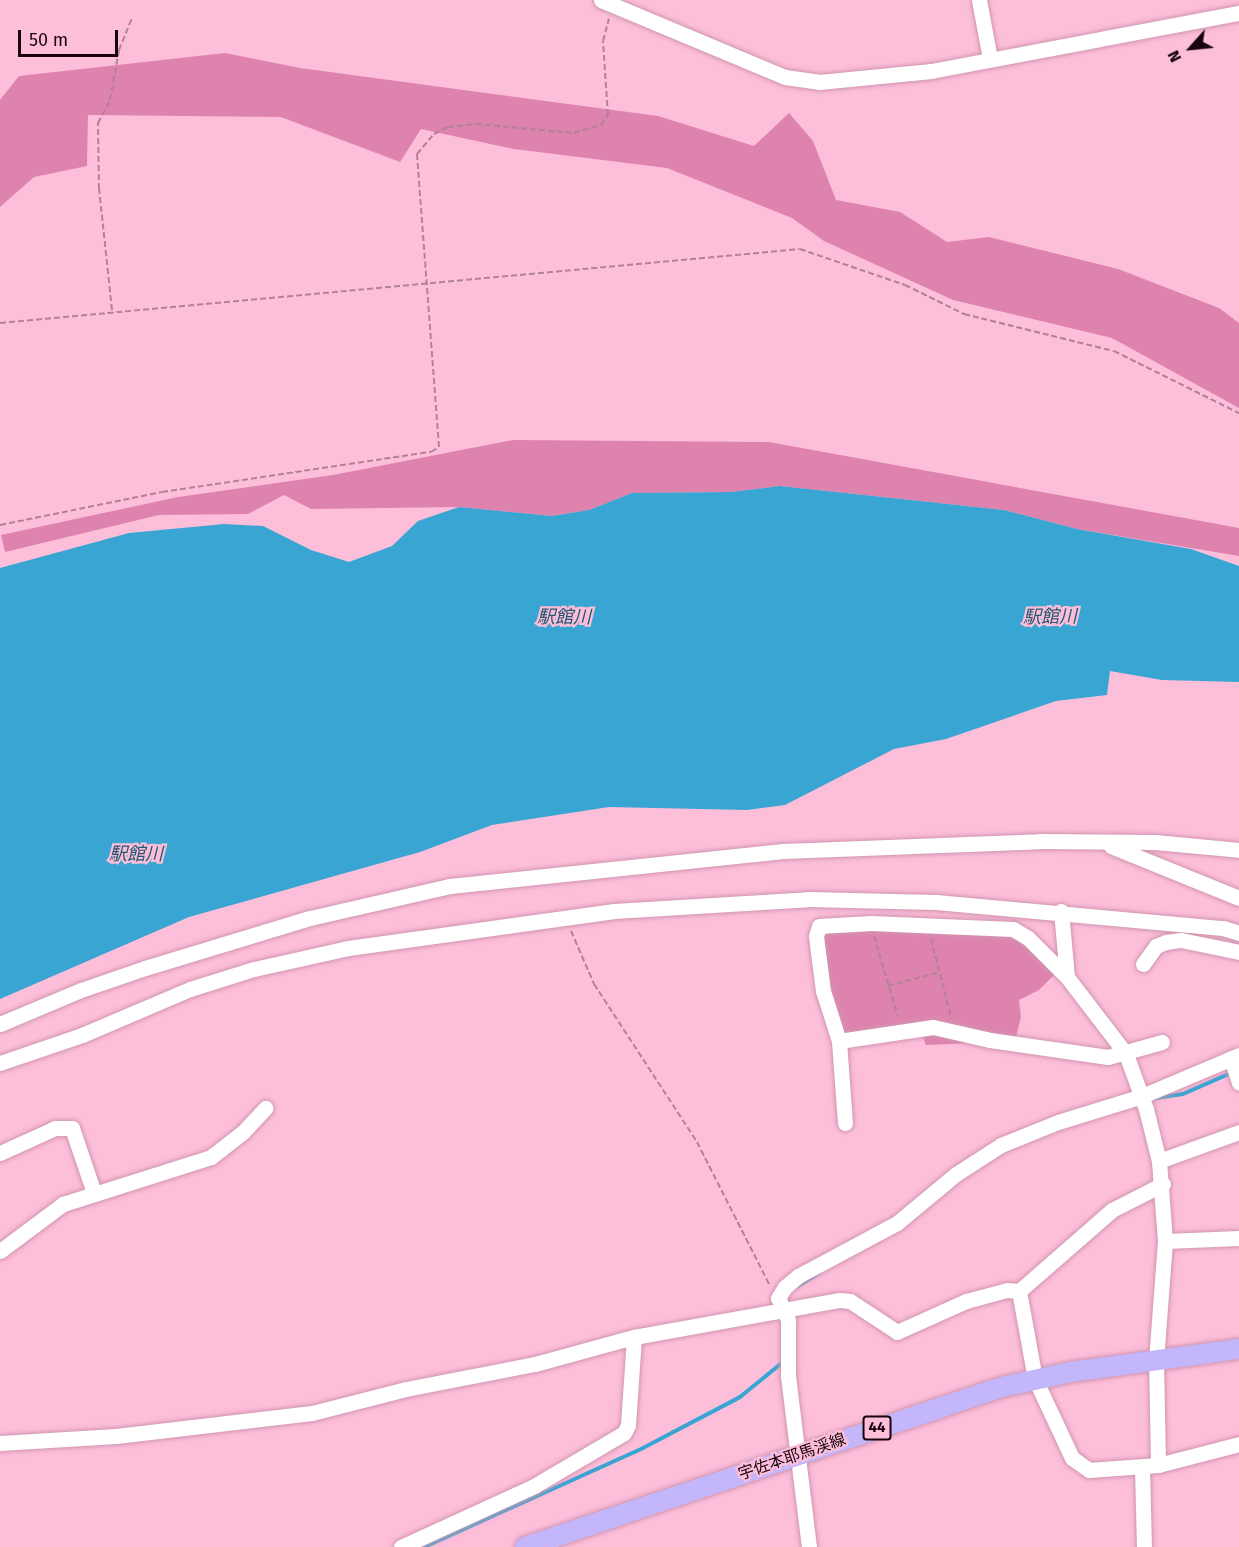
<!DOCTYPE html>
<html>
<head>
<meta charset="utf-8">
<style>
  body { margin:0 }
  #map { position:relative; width:1239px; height:1547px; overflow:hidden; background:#fdbeda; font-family:"Fira Sans","Noto Sans JP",sans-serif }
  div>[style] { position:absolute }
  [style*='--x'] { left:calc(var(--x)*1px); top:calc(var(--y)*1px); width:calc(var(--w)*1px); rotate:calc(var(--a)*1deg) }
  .green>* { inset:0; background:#de83ae }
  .water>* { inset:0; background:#39a5d3 }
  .stream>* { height:4px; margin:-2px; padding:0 2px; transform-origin:2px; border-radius:2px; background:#39a5d3 }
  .path>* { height:2px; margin-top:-1px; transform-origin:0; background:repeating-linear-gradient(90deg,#b28197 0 6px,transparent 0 9px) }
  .roads { filter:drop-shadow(0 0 2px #d196b0) drop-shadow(0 0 2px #d196b0) }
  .minor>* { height:15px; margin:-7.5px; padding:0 7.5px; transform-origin:7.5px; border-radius:7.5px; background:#fff }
  .major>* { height:20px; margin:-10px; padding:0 10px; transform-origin:10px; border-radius:10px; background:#c3b6fa }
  span { translate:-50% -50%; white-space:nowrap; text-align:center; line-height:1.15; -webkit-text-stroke:4.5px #fdbeda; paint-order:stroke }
  .shield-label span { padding:2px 4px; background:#fdbeda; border:2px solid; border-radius:4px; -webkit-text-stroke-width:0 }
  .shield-label { font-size:15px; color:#17040d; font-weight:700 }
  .street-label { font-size:16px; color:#17040d }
  .water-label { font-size:18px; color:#215972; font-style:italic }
  .north { position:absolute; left:1161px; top:18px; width:60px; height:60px; -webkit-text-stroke:4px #fdbeda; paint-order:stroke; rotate:243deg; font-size:16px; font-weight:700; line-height:24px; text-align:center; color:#17040d }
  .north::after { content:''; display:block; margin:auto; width:21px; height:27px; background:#17040d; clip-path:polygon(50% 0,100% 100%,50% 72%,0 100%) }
  .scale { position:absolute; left:18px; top:30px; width:100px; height:27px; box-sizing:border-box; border:3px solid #17040d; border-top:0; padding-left:8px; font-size:18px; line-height:21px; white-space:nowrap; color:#17040d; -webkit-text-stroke:4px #fdbeda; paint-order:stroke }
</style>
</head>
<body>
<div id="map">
  <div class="green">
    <i style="clip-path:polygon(225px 53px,300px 68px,658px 116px,754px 146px,789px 113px,813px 141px,836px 200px,900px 212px,947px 242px,989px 237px,1118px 269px,1219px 308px,1239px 323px,1239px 408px,1112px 338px,953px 300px,824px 241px,792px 218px,667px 168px,514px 149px,421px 129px,400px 162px,281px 117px,88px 115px,87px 166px,34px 177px,0 207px,0 100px,19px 76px)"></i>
    <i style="clip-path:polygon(513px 440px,769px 442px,1239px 528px,1239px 556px,1077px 529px,1004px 510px,780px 486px,731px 492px,632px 493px,589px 510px,552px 516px,459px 507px,311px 509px,284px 495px,248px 514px,159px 515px,5px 552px,1px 535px,178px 497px,333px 475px)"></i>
    <i style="clip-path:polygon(824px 928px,1009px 932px,1057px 972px,1039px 990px,1019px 1000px,1021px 1017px,1015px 1041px,926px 1045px,921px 1033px,845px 1036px,838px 1031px,820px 938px)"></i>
  </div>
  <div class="water">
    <i style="clip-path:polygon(780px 486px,1004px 510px,1077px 529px,1191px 549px,1239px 566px,1239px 682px,1162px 680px,1110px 671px,1107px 695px,1056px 701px,946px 739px,894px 749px,785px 805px,747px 810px,609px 807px,492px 825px,420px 852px,189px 917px,0 999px,0 568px,129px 533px,224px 524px,263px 526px,311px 550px,349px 562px,392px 546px,418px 521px,459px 507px,552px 516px,589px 510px,632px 493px,731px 492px)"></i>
  </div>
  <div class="stream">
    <i style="--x:1155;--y:1098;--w:28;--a:-8"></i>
    <i style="--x:1183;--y:1094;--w:55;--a:-23.7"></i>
    <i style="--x:796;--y:1287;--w:26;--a:-31"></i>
    <i style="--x:424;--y:1547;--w:240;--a:-24.3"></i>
    <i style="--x:643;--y:1448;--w:110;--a:-27.7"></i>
    <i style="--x:740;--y:1397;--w:55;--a:-39.1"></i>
  </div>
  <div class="path">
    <i style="--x:112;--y:310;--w:122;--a:-96.1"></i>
    <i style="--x:99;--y:189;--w:66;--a:-90.9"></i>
    <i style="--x:98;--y:123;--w:26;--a:-62"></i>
    <i style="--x:110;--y:100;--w:51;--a:-79.8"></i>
    <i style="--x:119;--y:50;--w:35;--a:-68"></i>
    <i style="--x:0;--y:323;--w:803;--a:-5.28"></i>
    <i style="--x:800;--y:249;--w:111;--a:18.9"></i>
    <i style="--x:905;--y:285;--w:66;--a:26.2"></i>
    <i style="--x:964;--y:314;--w:154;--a:13.9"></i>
    <i style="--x:1114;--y:351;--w:140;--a:26.4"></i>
    <i style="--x:0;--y:525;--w:165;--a:-11.5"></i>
    <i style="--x:162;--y:492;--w:272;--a:-8.5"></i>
    <i style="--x:431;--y:452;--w:9;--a:-32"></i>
    <i style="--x:439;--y:447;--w:294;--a:-94.3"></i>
    <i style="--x:417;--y:154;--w:26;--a:-50"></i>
    <i style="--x:434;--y:134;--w:16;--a:-27"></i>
    <i style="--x:448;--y:127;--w:28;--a:-6"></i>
    <i style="--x:476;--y:124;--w:98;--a:5.2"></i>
    <i style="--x:574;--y:133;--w:28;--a:-17"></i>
    <i style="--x:601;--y:125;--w:12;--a:-55"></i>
    <i style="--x:608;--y:115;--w:74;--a:-93.9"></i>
    <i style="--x:603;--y:41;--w:23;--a:-75"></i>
    <i style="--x:571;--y:931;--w:58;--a:66.5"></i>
    <i style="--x:594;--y:984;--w:189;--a:56.9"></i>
    <i style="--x:697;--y:1142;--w:161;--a:63.1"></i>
    <i style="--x:874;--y:936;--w:84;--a:73.5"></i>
    <i style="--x:931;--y:939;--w:81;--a:75.6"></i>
    <i style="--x:888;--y:986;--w:54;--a:-15.1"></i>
  </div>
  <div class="roads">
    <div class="minor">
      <i style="--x:601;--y:0;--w:199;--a:22.7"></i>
      <i style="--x:785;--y:77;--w:34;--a:8"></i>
      <i style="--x:819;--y:82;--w:113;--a:-5.6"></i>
      <i style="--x:931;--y:71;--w:313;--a:-10.7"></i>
      <i style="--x:979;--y:0;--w:60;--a:79.4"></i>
      <i style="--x:1111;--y:846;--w:138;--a:22.1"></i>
      <i style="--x:1061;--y:911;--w:66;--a:84.8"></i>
      <i style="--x:1143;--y:964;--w:22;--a:-54"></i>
      <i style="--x:1156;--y:946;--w:11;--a:-22"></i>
      <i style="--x:1166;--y:942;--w:15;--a:-8"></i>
      <i style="--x:1181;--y:940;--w:59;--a:11.7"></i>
      <i style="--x:0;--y:1024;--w:88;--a:-22.8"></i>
      <i style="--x:81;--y:990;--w:68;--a:-19"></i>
      <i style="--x:145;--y:968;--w:172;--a:-16.9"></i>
      <i style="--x:310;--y:918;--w:144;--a:-12.9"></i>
      <i style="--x:450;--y:886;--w:335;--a:-6"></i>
      <i style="--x:783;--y:851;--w:257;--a:-2.2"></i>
      <i style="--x:1040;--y:841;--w:115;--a:0.5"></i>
      <i style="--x:1155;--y:842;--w:84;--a:5.4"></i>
      <i style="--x:839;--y:1041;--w:95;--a:-8.5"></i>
      <i style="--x:933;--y:1027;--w:58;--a:12.8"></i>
      <i style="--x:990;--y:1040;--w:119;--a:8.2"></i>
      <i style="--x:1108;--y:1057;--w:56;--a:-15.5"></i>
      <i style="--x:1231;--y:1058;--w:26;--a:72"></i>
      <i style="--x:0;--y:1063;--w:87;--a:-18.9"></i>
      <i style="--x:82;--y:1035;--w:117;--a:-23.1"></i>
      <i style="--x:190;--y:989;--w:67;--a:-17.4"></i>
      <i style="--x:254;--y:969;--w:96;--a:-12.6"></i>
      <i style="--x:348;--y:948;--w:269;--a:-7.9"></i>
      <i style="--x:614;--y:911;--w:194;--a:-3.5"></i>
      <i style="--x:808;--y:899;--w:128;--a:1.3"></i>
      <i style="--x:936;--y:902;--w:288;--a:5.2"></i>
      <i style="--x:1223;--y:928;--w:17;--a:17"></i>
      <i style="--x:845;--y:1123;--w:82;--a:-94.2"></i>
      <i style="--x:839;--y:1041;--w:52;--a:-107.7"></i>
      <i style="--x:823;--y:991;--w:55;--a:-97.3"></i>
      <i style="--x:816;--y:936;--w:10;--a:-73"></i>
      <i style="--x:819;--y:926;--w:52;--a:-3.3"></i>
      <i style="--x:871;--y:923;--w:142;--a:2.4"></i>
      <i style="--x:1013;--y:929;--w:17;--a:31"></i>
      <i style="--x:1028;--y:938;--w:55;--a:45"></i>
      <i style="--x:1067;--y:977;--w:97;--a:52.5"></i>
      <i style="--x:1126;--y:1054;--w:59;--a:70"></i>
      <i style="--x:1146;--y:1109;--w:54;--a:76"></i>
      <i style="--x:1159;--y:1161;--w:80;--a:85.7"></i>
      <i style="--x:1165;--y:1241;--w:119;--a:94.3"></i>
      <i style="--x:1156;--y:1360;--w:105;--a:88.9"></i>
      <i style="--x:0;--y:1153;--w:60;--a:-24.4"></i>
      <i style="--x:55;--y:1128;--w:17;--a:0"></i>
      <i style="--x:72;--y:1128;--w:69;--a:71.3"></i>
      <i style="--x:1159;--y:1161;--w:85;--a:-19.9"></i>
      <i style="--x:1163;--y:1184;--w:57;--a:153"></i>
      <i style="--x:1112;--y:1210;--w:123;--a:138.9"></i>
      <i style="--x:1019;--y:1291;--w:89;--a:79.7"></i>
      <i style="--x:1035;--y:1379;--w:87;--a:64.9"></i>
      <i style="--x:1072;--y:1458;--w:21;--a:35"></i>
      <i style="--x:1089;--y:1470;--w:69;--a:-4.1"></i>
      <i style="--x:1158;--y:1465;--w:84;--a:-14.5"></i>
      <i style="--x:1165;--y:1241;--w:74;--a:-2.3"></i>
      <i style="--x:0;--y:1251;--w:79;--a:-36.7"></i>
      <i style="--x:63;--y:1204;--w:155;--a:-17.6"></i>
      <i style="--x:211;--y:1157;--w:41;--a:-38"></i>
      <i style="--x:243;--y:1132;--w:33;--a:-47"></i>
      <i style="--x:0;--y:1443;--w:116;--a:-3.5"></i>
      <i style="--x:116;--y:1436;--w:197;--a:-6.7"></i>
      <i style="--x:312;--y:1413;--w:97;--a:-14.3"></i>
      <i style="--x:406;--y:1389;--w:131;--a:-11"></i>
      <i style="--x:535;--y:1364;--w:103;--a:-15.3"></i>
      <i style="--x:634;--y:1337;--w:209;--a:-10.2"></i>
      <i style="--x:840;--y:1300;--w:10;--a:6"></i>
      <i style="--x:850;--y:1301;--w:56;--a:33.4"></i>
      <i style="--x:897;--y:1332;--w:76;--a:-24.2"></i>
      <i style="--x:966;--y:1301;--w:42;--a:-15"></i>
      <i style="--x:1007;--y:1290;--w:12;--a:5"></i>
      <i style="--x:1142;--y:1467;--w:80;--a:88.6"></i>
      <i style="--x:401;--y:1547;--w:146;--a:-24.6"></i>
      <i style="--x:534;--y:1486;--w:104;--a:-30.5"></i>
      <i style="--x:624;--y:1433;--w:9;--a:-63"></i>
      <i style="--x:628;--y:1425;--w:88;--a:-86.1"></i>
      <i style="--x:809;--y:1547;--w:172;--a:-97"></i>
      <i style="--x:788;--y:1376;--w:56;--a:-90"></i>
      <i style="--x:788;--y:1320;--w:24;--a:-114"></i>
      <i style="--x:778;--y:1298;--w:13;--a:-58"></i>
      <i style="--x:785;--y:1287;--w:17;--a:-40"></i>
      <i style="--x:798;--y:1276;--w:112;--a:-28.2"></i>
      <i style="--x:897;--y:1223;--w:77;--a:-39.7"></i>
      <i style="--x:956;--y:1174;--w:54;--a:-32.8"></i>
      <i style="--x:1001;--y:1145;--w:61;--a:-22"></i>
      <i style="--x:1058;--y:1122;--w:88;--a:-17.2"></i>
      <i style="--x:1142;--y:1096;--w:105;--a:-22.9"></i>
    </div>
    <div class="major">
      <i style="--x:525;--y:1547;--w:503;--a:-18.54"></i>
      <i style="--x:1002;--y:1387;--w:71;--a:-12.3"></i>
      <i style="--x:1071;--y:1372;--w:170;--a:-7.8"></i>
    </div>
  </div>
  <div class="shield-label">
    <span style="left:877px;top:1428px">44</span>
  </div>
  <div class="street-label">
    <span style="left:792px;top:1457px;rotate:-19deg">宇佐本耶馬渓線</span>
  </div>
  <div class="water-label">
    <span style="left:564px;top:617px">駅館川</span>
    <span style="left:1050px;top:617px;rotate:-1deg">駅館川</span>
    <span style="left:136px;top:854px">駅館川</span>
  </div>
  <div class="north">N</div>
  <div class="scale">50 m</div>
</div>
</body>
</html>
